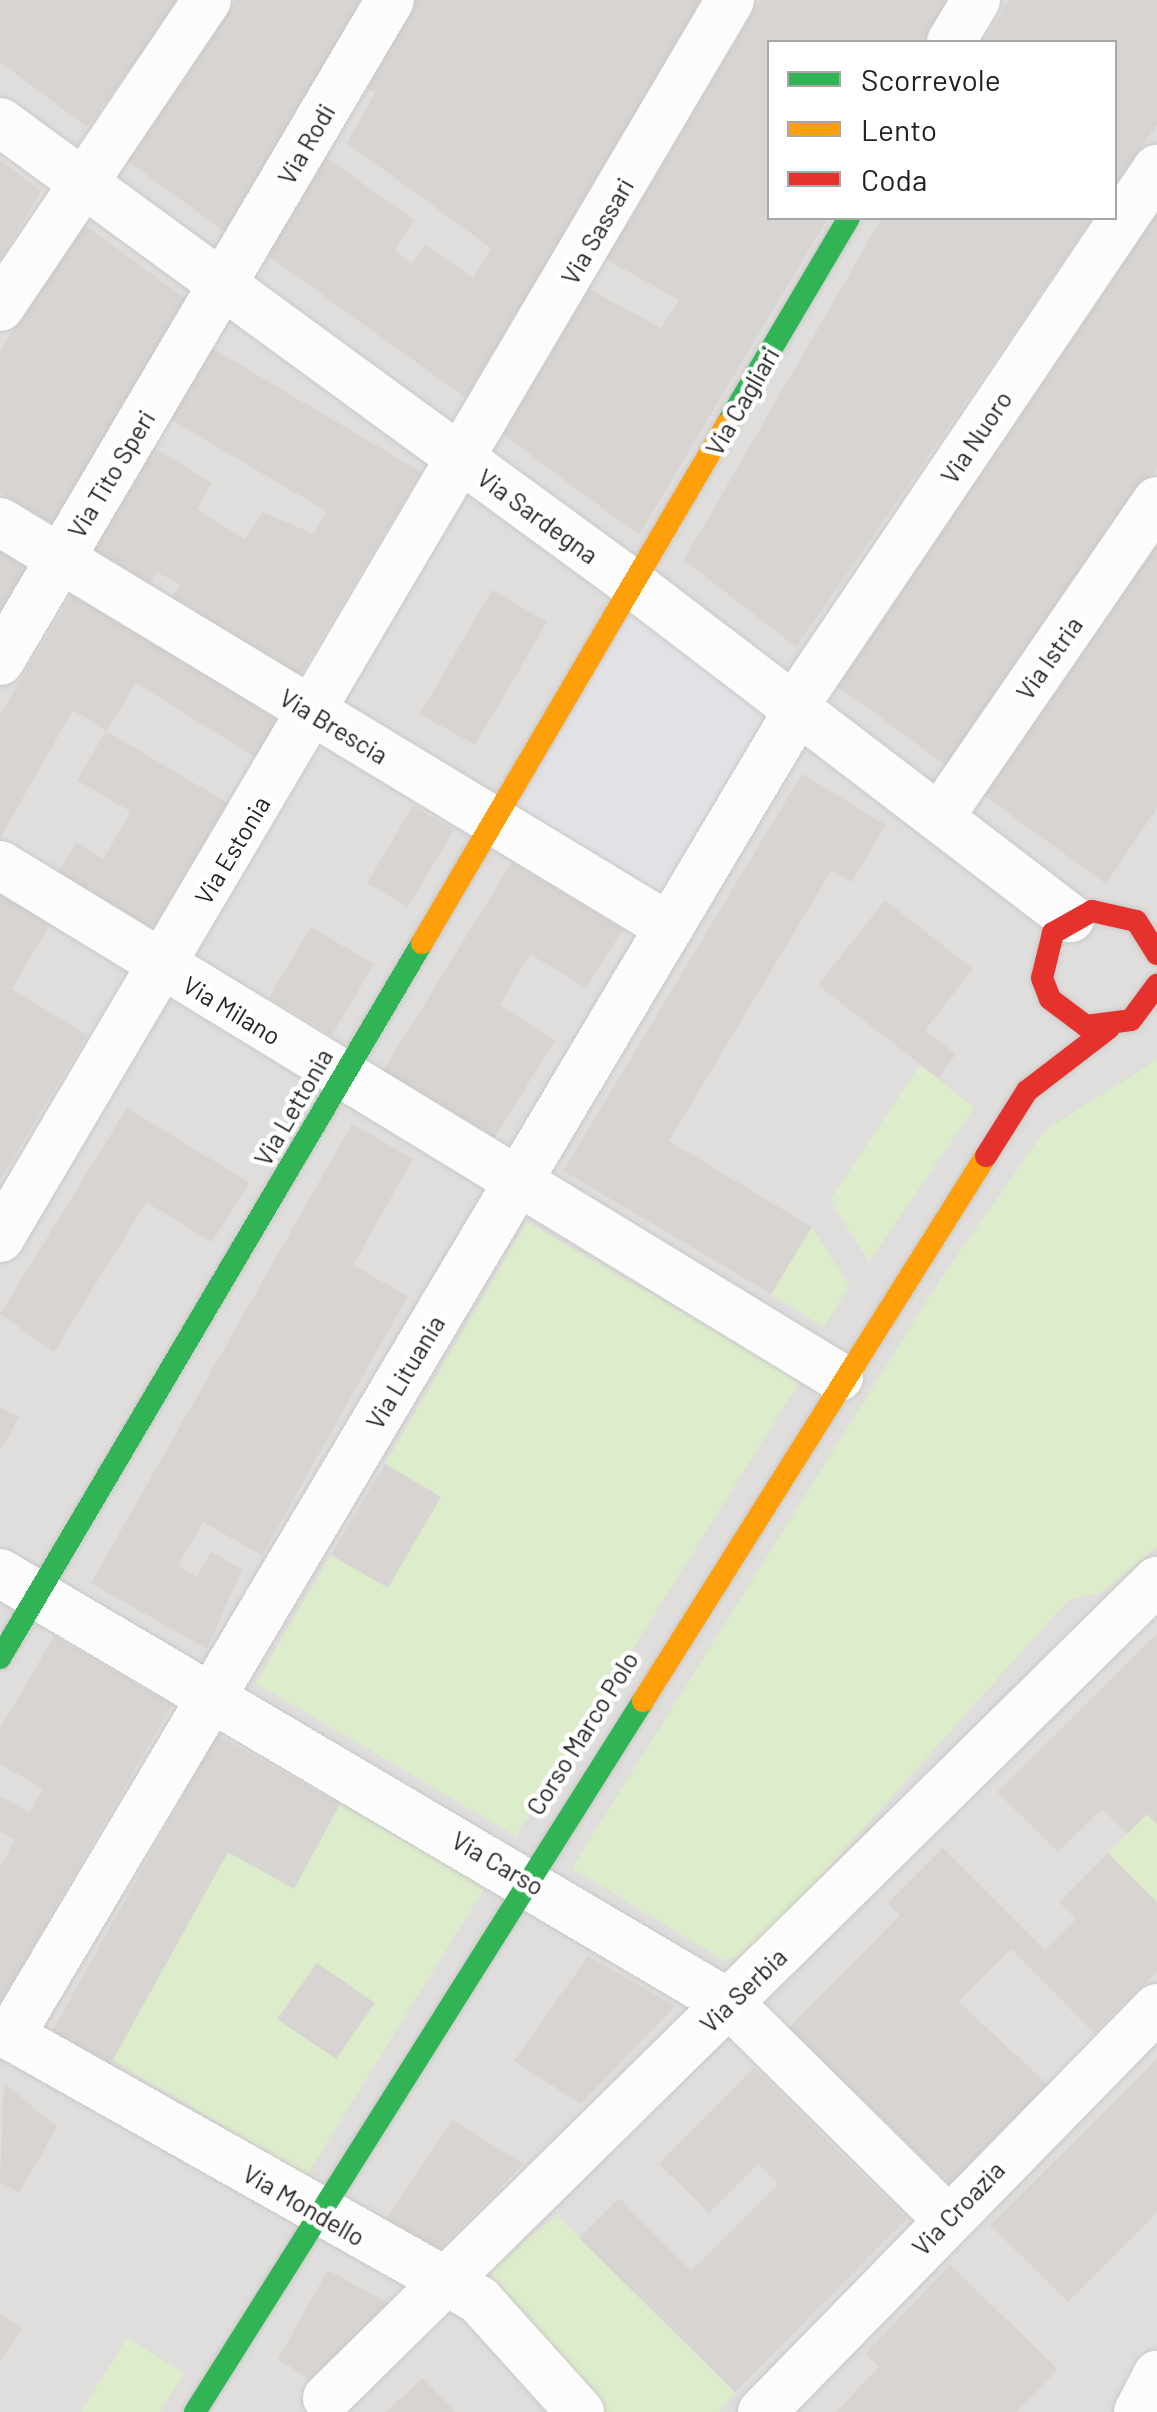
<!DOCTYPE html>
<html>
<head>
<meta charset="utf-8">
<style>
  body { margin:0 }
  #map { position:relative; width:1157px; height:2412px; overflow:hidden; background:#f0eeeb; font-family:Barlow,sans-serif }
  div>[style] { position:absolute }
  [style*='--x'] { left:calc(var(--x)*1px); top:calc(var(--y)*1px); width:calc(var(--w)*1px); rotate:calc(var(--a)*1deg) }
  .residential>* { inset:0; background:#dfdedc }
  .grass>* { inset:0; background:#ddeccb }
  .plaza>* { inset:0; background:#e2e1e5 }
  .building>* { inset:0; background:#d7d4d2 }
  .roads { filter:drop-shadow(0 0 2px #c9c8c7) drop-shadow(0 0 2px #c9c8c7) }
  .street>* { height:48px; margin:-24px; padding:0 24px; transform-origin:24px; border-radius:24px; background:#fdfcfc }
  .fast>* { height:22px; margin:-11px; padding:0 11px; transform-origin:11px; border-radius:11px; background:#30b455 }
  .slow>* { height:22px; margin:-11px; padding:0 11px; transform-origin:11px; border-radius:11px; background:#ff9f0a }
  .jam>* { height:22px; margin:-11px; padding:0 11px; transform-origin:11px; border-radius:11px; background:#e5322d }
  span { translate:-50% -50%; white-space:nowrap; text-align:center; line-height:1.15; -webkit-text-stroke:9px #fff; paint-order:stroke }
  .street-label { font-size:25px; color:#222 }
  .legend { position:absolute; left:767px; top:40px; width:350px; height:180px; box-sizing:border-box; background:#fff; border:2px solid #a7a7a7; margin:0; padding:12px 18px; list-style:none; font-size:30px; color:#222 }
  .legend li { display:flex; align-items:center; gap:20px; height:50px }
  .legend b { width:50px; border:2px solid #a7a7a7 }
</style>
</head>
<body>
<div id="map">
  <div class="residential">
    <i style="clip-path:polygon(evenodd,0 0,1157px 0,1157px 2412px,0 2412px,0 0,770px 42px,1114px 42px,1114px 218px,770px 218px,770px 42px)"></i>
  </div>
  <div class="grass">
    <i style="clip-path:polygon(1157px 1060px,1157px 1547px,1102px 1592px,1067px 1601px,757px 1947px,725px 1961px,572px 1868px,940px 1280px,1045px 1130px)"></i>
    <i style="clip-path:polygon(920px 1065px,974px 1108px,869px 1262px,830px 1200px)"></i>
    <i style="clip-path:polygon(527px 1222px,800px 1381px,516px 1836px,256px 1683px,331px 1555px,441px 1497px,385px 1464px)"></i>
    <i style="clip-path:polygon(812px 1227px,849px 1286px,824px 1327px,771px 1294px)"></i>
    <i style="clip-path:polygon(340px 1804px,485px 1887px,307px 2175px,112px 2060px,228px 1852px,294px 1888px)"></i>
    <i style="clip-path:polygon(1147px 1814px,1157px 1824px,1157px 1902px,1108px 1853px)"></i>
    <i style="clip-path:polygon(557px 2215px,735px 2392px,719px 2412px,605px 2412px,494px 2287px,491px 2269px)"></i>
    <i style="clip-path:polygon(127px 2338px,184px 2373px,160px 2412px,81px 2412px)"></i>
  </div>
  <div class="plaza">
    <i style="clip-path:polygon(634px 585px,795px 705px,669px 927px,493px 821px)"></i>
  </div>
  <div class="building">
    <i style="clip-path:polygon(0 0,180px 0,87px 127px,0 62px)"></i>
    <i style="clip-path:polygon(236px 0,370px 0,231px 236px,123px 158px)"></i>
    <i style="clip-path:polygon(416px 0,704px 0,466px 398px,264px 253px,323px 155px,414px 220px,395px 250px,412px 264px,425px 244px,473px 278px,491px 248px,347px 143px,375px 93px,364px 86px)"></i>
    <i style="clip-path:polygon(760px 0,958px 0,933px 42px,770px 42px,770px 218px,828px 218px,639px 535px,502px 434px,589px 289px,661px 328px,679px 300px,606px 259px)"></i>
    <i style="clip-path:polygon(1009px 0,1157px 0,1157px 125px,1114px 186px,1114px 42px,984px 42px)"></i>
    <i style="clip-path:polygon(0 160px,41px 191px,0 260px)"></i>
    <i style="clip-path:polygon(1157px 202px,1157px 468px,951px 769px,829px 680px)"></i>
    <i style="clip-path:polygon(882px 218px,1093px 218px,796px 647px,684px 560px)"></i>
    <i style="clip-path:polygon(81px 222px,190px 302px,56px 527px,0 492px,0 351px)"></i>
    <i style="clip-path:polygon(212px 348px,421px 472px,300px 675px,171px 598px,180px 585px,157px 572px,149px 585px,90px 550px,153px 447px,212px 483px,197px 509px,245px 539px,262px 512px,314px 534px,326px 511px,170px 419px)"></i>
    <i style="clip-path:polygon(1157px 543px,1157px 808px,1106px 884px,982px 794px)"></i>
    <i style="clip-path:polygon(0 544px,35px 565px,0 623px)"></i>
    <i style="clip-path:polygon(492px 590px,547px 622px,475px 745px,420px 714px)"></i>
    <i style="clip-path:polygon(74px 591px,278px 720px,255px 757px,136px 683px,106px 731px,228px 803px,148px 936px,55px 877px,76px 843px,103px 859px,131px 812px,77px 780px,106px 731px,73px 710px,0 838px,0 714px)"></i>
    <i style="clip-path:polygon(802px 774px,886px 825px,852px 882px,832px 870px,669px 1141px,812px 1227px,771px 1294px,563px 1171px)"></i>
    <i style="clip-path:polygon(413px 806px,454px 830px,408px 907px,367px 883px)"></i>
    <i style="clip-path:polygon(512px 862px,623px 929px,586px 988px,530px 954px,499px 1005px,555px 1040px,494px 1139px,383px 1071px)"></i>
    <i style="clip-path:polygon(0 894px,50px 924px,11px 989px,87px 1035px,0 1180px)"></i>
    <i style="clip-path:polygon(885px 900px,973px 969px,925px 1030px,956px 1054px,938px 1078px,818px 985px)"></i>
    <i style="clip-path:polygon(311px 927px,374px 964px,332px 1035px,269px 998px)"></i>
    <i style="clip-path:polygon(127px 1108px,250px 1183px,212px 1242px,146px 1202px,54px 1352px,0 1314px)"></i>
    <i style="clip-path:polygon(352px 1124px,413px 1159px,353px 1265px,408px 1296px,262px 1555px,203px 1522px,178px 1566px,197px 1577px,211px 1552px,242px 1569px,207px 1649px,91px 1583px)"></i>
    <i style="clip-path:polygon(0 1407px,19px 1417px,0 1451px)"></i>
    <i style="clip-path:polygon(385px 1464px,441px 1497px,388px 1588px,331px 1555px)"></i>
    <i style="clip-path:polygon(1157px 1634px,1157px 1824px,1147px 1814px,1127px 1834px,1102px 1809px,1058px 1852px,997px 1792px)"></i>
    <i style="clip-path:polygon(54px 1636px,172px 1705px,0 2004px,0 1867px,15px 1840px,0 1831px,0 1796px,30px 1813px,43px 1789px,0 1764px,0 1729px)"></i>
    <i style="clip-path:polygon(217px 1735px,340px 1804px,294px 1889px,228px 1852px,109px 2067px,50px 2035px)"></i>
    <i style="clip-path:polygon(943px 1848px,1045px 1950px,1076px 1919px,1059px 1902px,1108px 1853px,1157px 1902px,1157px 1972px,1094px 2033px,1011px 1949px,958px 2001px,1047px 2084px,951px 2184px,788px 2029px,900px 1915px,888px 1903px)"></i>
    <i style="clip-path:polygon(588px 1956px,675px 2006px,581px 2104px,514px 2061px)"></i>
    <i style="clip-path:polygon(317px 1963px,375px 2003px,336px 2059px,277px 2019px)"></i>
    <i style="clip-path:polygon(1157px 2059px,1157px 2212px,1068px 2302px,990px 2225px)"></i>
    <i style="clip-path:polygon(754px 2068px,907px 2219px,735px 2392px,579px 2238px,619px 2198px,691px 2271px,778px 2184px,758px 2164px,709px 2213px,659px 2164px)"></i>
    <i style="clip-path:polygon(4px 2083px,57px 2127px,19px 2193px,0 2182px)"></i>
    <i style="clip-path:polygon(452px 2120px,523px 2164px,434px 2256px,380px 2228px)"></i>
    <i style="clip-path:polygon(950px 2265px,1058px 2369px,1016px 2412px,836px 2412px,879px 2367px,865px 2354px)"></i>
    <i style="clip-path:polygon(328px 2270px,388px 2303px,309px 2379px,278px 2359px)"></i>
    <i style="clip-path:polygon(0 2314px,22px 2328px,0 2363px)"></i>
    <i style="clip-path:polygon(423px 2378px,455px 2412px,386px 2412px)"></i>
  </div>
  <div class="roads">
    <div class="street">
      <i style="--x:951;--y:42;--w:49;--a:-59.2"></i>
      <i style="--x:0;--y:122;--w:785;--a:36.14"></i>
      <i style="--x:634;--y:585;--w:549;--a:37.37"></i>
      <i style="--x:0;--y:307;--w:370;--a:-56"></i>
      <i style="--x:0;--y:522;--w:782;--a:31.19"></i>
      <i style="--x:0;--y:661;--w:767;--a:-59.46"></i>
      <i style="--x:795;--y:705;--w:647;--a:-55.97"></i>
      <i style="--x:941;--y:815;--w:381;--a:-55.5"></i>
      <i style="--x:0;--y:865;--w:983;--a:31.39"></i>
      <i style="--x:0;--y:1238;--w:1437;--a:-59.47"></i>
      <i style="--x:0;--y:1573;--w:848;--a:30.56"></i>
      <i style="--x:730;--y:2004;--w:305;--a:44.7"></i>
      <i style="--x:0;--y:2030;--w:550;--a:29.41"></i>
      <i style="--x:479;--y:2300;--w:151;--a:48"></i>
      <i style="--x:10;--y:2036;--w:1544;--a:-59.27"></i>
      <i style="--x:327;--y:2398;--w:1165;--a:-44.55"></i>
      <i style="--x:762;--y:2412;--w:565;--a:-45.65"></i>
      <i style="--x:1138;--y:2412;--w:42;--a:-62.8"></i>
    </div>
    <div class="fast">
      <i style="--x:727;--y:424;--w:239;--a:-59.4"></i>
      <i style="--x:0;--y:1658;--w:830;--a:-59.45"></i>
      <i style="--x:195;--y:2412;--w:840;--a:-57.79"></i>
    </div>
    <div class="slow">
      <i style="--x:422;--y:943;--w:602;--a:-59.56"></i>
      <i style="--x:643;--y:1701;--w:644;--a:-57.82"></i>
    </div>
    <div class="jam">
      <i style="--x:1157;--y:954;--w:39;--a:-122"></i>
      <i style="--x:1136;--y:921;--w:45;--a:-167.2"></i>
      <i style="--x:1092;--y:911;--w:45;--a:150.6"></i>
      <i style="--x:1053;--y:933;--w:46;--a:103.7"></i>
      <i style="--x:1042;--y:978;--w:22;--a:69"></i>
      <i style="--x:1050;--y:999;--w:45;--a:36.9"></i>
      <i style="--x:1086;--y:1026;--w:45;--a:-7.6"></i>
      <i style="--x:1131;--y:1020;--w:44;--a:-53.4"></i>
      <i style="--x:986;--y:1156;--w:77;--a:-57.8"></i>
      <i style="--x:1027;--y:1091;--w:103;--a:-37.5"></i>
    </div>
  </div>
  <div class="street-label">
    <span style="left:306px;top:144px;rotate:-60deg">Via Rodi</span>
    <span style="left:597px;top:231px;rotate:-60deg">Via Sassari</span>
    <span style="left:742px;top:401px;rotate:-60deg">Via Cagliari</span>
    <span style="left:976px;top:437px;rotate:-56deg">Via Nuoro</span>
    <span style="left:111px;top:474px;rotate:-59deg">Via Tito Speri</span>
    <span style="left:538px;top:516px;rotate:36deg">Via Sardegna</span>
    <span style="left:1049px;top:658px;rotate:-55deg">Via Istria</span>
    <span style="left:334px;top:726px;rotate:31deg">Via Brescia</span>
    <span style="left:232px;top:850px;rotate:-59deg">Via Estonia</span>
    <span style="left:232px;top:1010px;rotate:31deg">Via Milano</span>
    <span style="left:293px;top:1107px;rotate:-60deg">Via Lettonia</span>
    <span style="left:405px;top:1372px;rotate:-59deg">Via Lituania</span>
    <span style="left:582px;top:1733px;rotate:-58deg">Corso Marco Polo</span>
    <span style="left:498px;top:1863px;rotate:30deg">Via Carso</span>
    <span style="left:743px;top:1990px;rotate:-44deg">Via Serbia</span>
    <span style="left:304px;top:2205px;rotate:30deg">Via Mondello</span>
    <span style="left:958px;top:2208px;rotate:-46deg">Via Croazia</span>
  </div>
  <ul class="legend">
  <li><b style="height:12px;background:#30b455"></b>Scorrevole</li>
  <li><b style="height:12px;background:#ff9f0a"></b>Lento</li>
  <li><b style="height:12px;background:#e5322d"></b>Coda</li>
  </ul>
</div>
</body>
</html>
